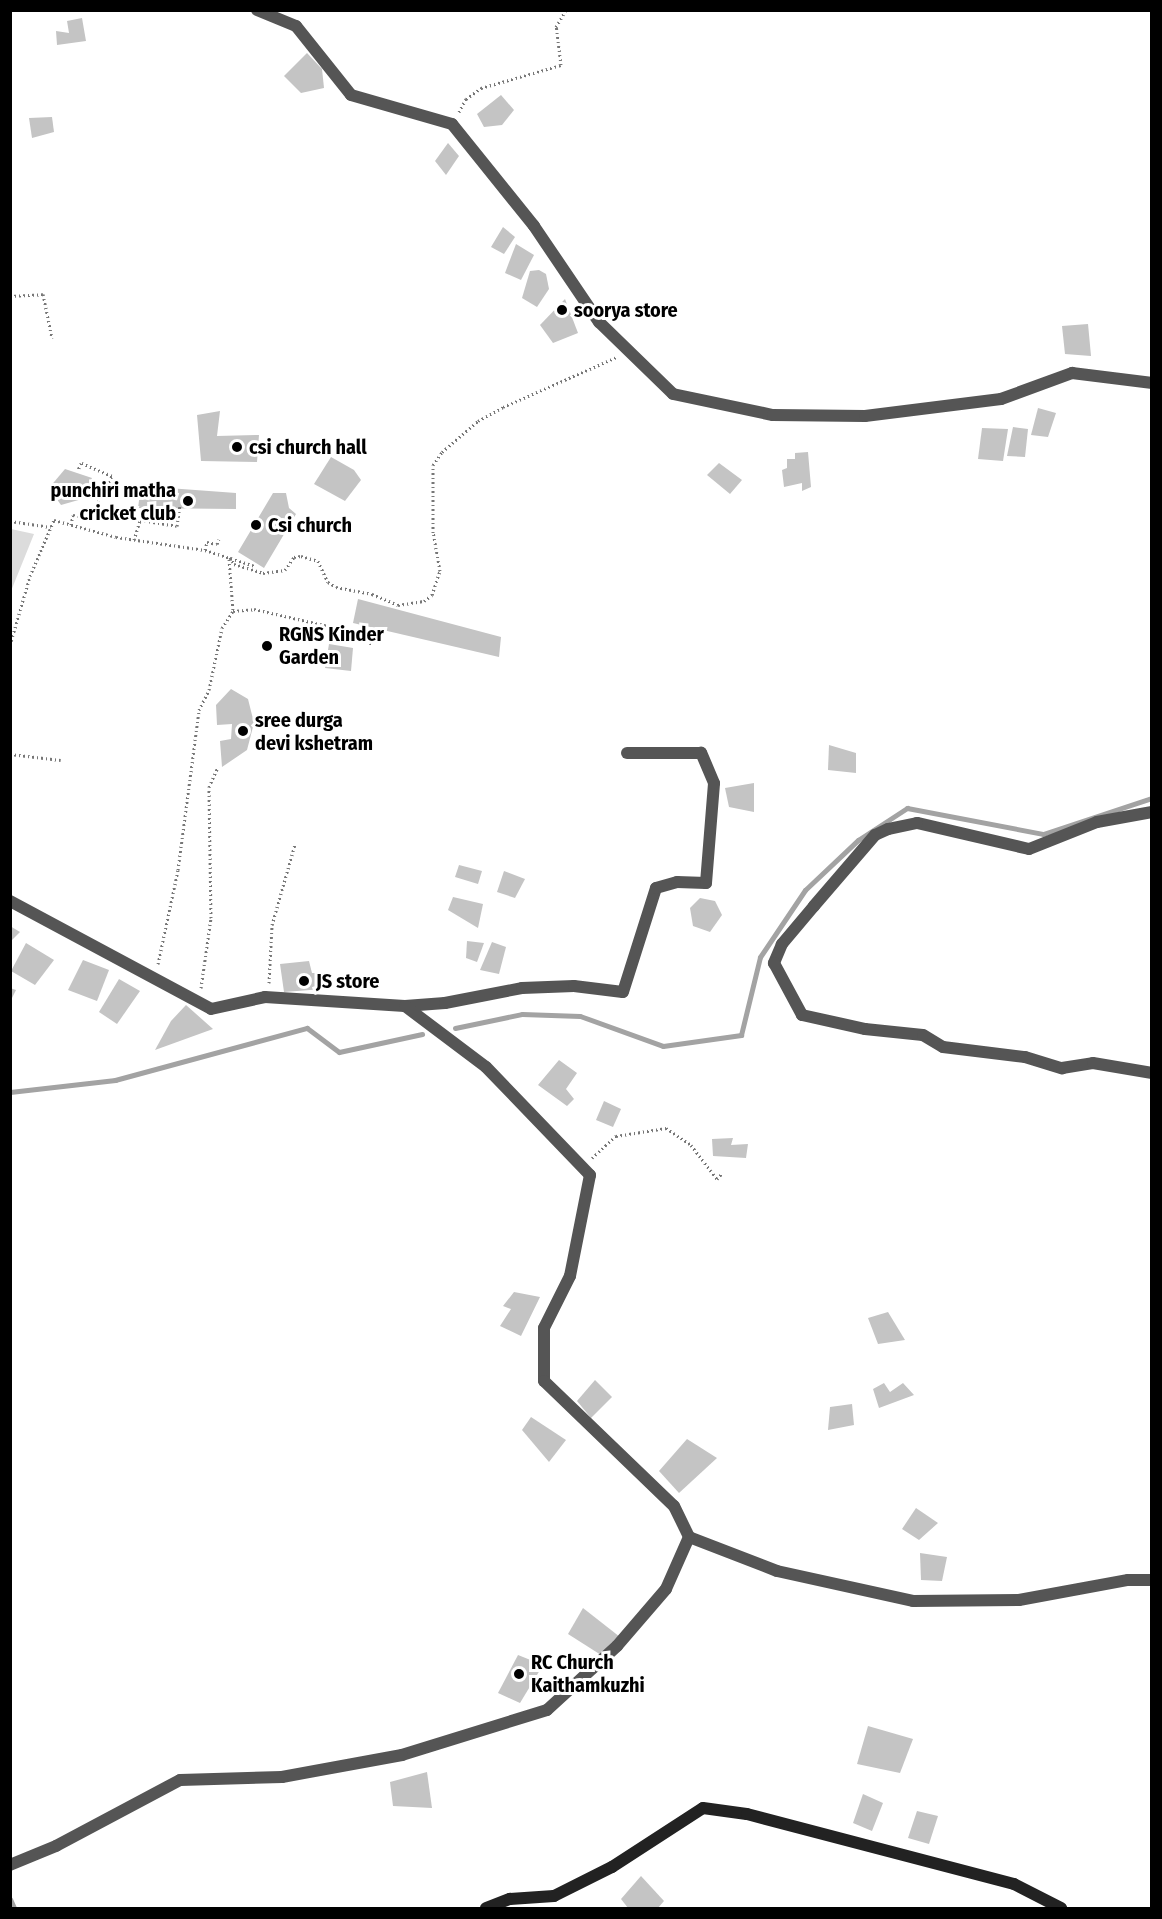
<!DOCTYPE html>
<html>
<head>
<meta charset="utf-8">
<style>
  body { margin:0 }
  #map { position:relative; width:1162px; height:1919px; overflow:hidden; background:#fff; font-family:"Fira Sans Condensed",sans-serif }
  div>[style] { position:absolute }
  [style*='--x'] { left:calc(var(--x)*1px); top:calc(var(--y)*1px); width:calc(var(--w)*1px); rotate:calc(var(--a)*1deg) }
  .green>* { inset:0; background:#dcdcdc }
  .stream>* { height:5px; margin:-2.5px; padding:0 2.5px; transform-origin:2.5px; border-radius:2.5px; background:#a3a3a3 }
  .building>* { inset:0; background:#c4c4c4 }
  .path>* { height:3px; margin-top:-1.5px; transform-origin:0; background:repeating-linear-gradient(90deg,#777 0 1.5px,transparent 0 4.5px) }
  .minor>* { height:12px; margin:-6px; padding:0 6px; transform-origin:6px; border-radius:6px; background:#555 }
  .tertiary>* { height:12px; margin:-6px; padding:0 6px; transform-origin:6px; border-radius:6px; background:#555 }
  .secondary>* { height:12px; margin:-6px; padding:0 6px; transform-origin:6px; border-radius:6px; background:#222 }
  .dots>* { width:16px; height:16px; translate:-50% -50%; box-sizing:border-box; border:3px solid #fff; border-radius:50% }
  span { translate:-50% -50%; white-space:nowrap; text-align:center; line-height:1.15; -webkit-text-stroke:6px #fff; paint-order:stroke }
  .poi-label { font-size:20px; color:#000; font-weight:700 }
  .left { translate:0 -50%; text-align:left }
  .right { translate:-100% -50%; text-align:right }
  .frame { position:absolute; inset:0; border:12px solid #000; pointer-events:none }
</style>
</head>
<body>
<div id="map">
  <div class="green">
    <i style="clip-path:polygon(11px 529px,34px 534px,11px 591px,10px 529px)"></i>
  </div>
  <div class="stream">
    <i style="--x:455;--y:1028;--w:68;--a:-11.8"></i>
    <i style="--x:522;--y:1014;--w:58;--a:2"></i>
    <i style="--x:580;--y:1016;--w:88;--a:19.9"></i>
    <i style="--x:663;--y:1046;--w:79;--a:-8"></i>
    <i style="--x:741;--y:1035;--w:80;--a:-76.3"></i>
    <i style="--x:760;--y:957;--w:81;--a:-56.1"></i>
    <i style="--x:805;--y:890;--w:73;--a:-43.3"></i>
    <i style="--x:858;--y:840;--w:59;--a:-33.1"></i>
    <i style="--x:907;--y:808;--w:138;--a:10.8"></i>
    <i style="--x:1043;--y:834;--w:115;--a:-18.3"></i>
    <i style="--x:10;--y:1092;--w:106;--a:-6.5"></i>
    <i style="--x:115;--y:1080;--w:199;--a:-15.2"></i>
    <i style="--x:307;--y:1028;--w:40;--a:37"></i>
    <i style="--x:339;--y:1052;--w:85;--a:-12.2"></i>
    <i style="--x:10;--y:1899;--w:10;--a:66"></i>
  </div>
  <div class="building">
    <i style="clip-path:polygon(82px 18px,86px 41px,57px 45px,56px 31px,69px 33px,67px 21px)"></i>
    <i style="clip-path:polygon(307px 53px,322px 69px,324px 88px,301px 93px,284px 76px)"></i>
    <i style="clip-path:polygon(501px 95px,514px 110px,502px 125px,484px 127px,477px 114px)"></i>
    <i style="clip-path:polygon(52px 117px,54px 132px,32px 138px,29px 118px)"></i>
    <i style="clip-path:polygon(448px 143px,459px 156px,446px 175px,435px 161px)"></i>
    <i style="clip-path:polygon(503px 227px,515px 237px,504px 254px,491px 247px)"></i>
    <i style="clip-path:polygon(516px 244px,534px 255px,521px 280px,505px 273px)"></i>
    <i style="clip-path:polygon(539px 270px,546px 274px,549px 289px,537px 307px,522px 298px,530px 271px)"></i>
    <i style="clip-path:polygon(565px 299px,578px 333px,553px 343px,540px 325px)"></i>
    <i style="clip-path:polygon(1088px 324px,1091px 356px,1065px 354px,1062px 326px)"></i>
    <i style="clip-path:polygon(1038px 408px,1056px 413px,1048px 437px,1031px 435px)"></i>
    <i style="clip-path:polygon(220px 411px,217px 436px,259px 435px,257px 462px,201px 461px,197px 415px)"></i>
    <i style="clip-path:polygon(1013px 427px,1028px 429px,1025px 457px,1007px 456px)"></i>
    <i style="clip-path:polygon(982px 428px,1008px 429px,1003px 461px,978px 459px)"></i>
    <i style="clip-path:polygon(808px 452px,811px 487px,802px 491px,802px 483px,784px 487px,782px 470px,787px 468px,787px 459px,795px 459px,795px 453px)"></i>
    <i style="clip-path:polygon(331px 457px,354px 470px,361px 480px,345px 501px,314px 484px)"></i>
    <i style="clip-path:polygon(719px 463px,742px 480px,730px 494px,707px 475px)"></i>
    <i style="clip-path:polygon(65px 469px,92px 478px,82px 499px,61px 505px,49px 488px)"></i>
    <i style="clip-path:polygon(141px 486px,236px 493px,236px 509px,138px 508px)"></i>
    <i style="clip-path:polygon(273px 493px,286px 493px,289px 508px,296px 514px,264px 568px,238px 552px)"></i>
    <i style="clip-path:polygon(358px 599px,501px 637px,499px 657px,353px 623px)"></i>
    <i style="clip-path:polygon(329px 644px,353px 648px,351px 671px,325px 668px)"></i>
    <i style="clip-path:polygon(231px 689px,248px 699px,254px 723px,247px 750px,222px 767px,220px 741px,231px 739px,232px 724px,217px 725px,216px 705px)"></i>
    <i style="clip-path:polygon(829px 745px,856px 753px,856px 773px,828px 770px)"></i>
    <i style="clip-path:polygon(754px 783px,754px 812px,729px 807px,725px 788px)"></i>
    <i style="clip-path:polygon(459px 865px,482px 871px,478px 884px,455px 877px)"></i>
    <i style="clip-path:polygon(504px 871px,525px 879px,515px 898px,497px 892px)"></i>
    <i style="clip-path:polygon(453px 897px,483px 904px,478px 928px,448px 910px)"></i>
    <i style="clip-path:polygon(700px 898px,715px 901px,722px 915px,710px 932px,693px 926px,690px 908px)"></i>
    <i style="clip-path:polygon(10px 926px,20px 932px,10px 942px)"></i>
    <i style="clip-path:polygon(467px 941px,484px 943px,477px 962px,466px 958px)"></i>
    <i style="clip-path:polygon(492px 942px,506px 947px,499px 974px,480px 970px)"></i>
    <i style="clip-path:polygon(26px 943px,54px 960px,35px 985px,11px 971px)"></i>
    <i style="clip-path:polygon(83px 960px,109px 970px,97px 1001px,68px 990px)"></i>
    <i style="clip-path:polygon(309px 961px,312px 973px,328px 973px,323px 989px,284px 992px,280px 964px)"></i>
    <i style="clip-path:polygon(119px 979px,140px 991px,117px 1024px,99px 1012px)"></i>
    <i style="clip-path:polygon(10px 988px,16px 990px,10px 1002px)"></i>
    <i style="clip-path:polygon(186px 1005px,213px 1029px,155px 1050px,171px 1021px)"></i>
    <i style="clip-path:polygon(559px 1060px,577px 1073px,566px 1089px,574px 1099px,567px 1106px,538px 1085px)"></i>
    <i style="clip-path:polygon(604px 1101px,621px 1109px,613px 1127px,596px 1120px)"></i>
    <i style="clip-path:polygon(733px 1138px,731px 1145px,748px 1144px,746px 1158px,713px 1156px,712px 1139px)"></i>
    <i style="clip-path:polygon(514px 1292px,540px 1297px,521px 1336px,500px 1326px,511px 1309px,503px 1306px)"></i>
    <i style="clip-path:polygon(888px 1312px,905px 1340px,878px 1344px,868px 1318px)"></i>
    <i style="clip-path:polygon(595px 1380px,612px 1397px,591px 1418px,577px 1401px)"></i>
    <i style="clip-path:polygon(884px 1383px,890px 1392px,903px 1383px,914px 1395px,879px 1408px,873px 1389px)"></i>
    <i style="clip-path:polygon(852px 1404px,854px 1425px,828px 1430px,830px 1407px)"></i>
    <i style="clip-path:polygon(531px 1417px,566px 1440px,549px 1462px,522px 1430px)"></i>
    <i style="clip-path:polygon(687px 1439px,717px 1458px,679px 1493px,659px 1471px)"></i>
    <i style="clip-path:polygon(916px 1508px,938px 1523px,919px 1540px,902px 1529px)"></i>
    <i style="clip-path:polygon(920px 1553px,947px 1557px,942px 1581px,921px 1580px)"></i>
    <i style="clip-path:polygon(583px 1608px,620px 1637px,601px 1655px,568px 1634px)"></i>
    <i style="clip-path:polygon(518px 1655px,543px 1665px,520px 1703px,498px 1693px)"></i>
    <i style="clip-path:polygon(868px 1726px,913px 1739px,900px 1773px,857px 1764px)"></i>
    <i style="clip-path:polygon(427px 1772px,432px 1808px,393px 1806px,390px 1782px)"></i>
    <i style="clip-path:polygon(863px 1794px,883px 1803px,872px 1831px,853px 1823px)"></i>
    <i style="clip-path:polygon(917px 1811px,938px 1816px,929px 1844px,908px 1838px)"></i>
    <i style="clip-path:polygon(641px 1876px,664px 1901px,658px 1908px,628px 1908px,621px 1899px)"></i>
  </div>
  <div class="path">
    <i style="--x:459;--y:112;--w:15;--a:-62"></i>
    <i style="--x:466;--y:99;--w:19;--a:-36"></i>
    <i style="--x:481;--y:88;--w:83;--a:-16"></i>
    <i style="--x:561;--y:65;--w:38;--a:-97"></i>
    <i style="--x:556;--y:27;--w:20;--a:-60"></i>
    <i style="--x:10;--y:296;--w:33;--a:-3"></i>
    <i style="--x:43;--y:294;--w:45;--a:78.4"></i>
    <i style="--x:10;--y:521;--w:41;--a:8.3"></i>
    <i style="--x:71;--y:525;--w:10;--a:-79"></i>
    <i style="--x:73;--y:515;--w:17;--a:10"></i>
    <i style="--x:90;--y:518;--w:47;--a:-62.4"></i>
    <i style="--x:112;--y:476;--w:34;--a:-157"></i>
    <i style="--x:81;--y:463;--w:8;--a:113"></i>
    <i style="--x:134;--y:540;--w:21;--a:-73"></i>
    <i style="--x:140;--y:520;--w:37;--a:9"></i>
    <i style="--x:177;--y:526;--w:21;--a:-82"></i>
    <i style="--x:205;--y:550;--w:8;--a:-76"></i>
    <i style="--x:207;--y:542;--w:10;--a:11"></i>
    <i style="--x:217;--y:544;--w:5;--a:-68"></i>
    <i style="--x:230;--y:557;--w:8;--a:60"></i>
    <i style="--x:234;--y:564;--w:30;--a:17"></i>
    <i style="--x:263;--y:573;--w:22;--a:-8"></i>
    <i style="--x:285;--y:570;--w:16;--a:-55"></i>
    <i style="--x:294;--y:557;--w:7;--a:-8"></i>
    <i style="--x:301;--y:556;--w:18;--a:16"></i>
    <i style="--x:318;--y:561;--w:23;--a:65"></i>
    <i style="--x:328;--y:582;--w:9;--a:32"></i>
    <i style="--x:336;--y:587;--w:37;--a:11"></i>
    <i style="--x:372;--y:594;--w:28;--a:23"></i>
    <i style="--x:398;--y:605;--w:26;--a:-9"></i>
    <i style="--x:424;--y:601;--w:10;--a:-37"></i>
    <i style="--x:432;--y:595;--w:25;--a:-72"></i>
    <i style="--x:440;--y:571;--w:39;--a:-100"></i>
    <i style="--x:433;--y:533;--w:68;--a:-90"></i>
    <i style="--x:433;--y:465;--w:16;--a:-55"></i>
    <i style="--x:442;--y:452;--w:48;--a:-40.7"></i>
    <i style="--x:478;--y:421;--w:29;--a:-29"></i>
    <i style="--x:503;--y:407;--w:124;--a:-23.7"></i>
    <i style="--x:229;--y:559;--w:52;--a:85.6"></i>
    <i style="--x:233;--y:611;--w:21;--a:-5"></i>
    <i style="--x:254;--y:609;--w:76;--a:12.9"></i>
    <i style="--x:328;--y:626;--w:48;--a:21.8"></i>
    <i style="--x:10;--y:645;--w:72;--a:-73.8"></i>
    <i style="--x:30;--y:576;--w:61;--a:-66.8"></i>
    <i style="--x:54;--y:520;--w:64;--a:15.3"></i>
    <i style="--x:116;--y:537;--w:90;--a:8.3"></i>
    <i style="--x:205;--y:550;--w:52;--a:17.7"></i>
    <i style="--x:10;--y:754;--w:51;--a:6.7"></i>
    <i style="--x:158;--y:964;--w:96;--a:-78"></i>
    <i style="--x:178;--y:870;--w:161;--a:-82.5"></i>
    <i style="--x:199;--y:710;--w:22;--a:-63"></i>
    <i style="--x:209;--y:690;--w:63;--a:-78.2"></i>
    <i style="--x:222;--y:628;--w:20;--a:-57"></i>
    <i style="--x:269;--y:983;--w:58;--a:-87"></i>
    <i style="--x:272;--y:925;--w:84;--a:-74.1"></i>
    <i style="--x:201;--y:988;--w:71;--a:-81.9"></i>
    <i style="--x:211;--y:918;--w:131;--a:-90.9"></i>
    <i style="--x:209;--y:787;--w:22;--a:-66"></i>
    <i style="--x:592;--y:1158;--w:33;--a:-43"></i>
    <i style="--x:616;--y:1136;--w:51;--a:-9.1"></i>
    <i style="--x:666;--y:1128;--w:30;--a:34"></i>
    <i style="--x:691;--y:1145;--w:43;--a:52.6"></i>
    <i style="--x:717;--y:1179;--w:9;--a:-49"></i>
  </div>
  <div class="minor">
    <i style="--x:1152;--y:812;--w:56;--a:169.7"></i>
    <i style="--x:1097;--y:822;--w:73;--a:158.3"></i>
    <i style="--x:1029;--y:849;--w:115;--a:-166.9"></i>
    <i style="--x:917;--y:823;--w:30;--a:168"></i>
    <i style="--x:888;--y:829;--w:14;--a:155"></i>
    <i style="--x:875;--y:835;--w:94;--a:130.7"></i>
    <i style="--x:814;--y:906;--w:50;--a:130.1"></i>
    <i style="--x:782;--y:944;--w:21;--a:113"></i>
    <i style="--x:774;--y:963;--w:59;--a:61.7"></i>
    <i style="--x:802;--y:1015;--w:65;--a:12.5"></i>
    <i style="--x:865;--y:1029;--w:58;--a:5.9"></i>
    <i style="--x:923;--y:1035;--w:23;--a:31"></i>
    <i style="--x:943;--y:1047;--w:83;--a:7"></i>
    <i style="--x:1025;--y:1057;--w:39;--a:17"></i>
    <i style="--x:1062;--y:1068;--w:31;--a:-9"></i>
    <i style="--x:1093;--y:1063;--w:60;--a:9.6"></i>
    <i style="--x:405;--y:1006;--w:40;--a:-4.3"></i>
    <i style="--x:445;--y:1003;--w:78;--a:-11"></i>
    <i style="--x:522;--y:988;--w:52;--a:-2.2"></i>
    <i style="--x:574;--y:986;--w:49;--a:7"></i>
    <i style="--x:623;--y:992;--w:109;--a:-72.4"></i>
    <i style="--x:656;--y:888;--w:22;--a:-16"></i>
    <i style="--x:677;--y:882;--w:29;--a:2"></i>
    <i style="--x:706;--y:883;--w:100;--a:-85.4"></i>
    <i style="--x:714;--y:783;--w:33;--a:-113"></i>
    <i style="--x:701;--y:753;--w:74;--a:180"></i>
    <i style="--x:689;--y:1537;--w:94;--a:21.1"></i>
    <i style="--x:777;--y:1571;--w:139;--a:12.4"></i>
    <i style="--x:913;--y:1601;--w:106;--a:-0.5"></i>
    <i style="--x:1019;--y:1600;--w:111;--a:-10.4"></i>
    <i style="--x:1128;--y:1580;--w:24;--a:0"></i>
  </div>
  <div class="tertiary">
    <i style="--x:257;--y:10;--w:42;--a:22.3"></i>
    <i style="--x:296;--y:26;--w:88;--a:51.4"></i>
    <i style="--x:351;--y:95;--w:105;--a:16"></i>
    <i style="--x:452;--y:124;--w:131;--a:51.2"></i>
    <i style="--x:534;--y:226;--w:116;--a:55.9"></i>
    <i style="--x:599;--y:322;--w:103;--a:44.2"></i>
    <i style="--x:673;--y:394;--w:102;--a:11.9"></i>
    <i style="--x:773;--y:415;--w:92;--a:0.6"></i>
    <i style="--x:865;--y:416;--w:137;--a:-7.1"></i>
    <i style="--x:1001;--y:399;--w:76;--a:-20.1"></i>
    <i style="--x:1072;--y:373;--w:81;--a:7.1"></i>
    <i style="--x:10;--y:901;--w:228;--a:28.2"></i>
    <i style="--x:211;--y:1009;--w:55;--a:-12.5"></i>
    <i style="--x:265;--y:997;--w:140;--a:3.7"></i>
    <i style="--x:405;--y:1006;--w:101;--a:37"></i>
    <i style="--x:486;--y:1067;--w:150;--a:46.1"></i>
    <i style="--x:590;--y:1175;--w:103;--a:101.2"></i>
    <i style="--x:570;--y:1276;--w:58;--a:116.6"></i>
    <i style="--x:544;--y:1328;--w:53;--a:90"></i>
    <i style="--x:544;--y:1381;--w:180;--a:43.9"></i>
    <i style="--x:674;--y:1506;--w:34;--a:64"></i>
    <i style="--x:689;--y:1537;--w:57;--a:113.9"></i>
    <i style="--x:666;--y:1589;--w:75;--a:130.7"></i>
    <i style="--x:617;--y:1646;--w:95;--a:137.6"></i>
    <i style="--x:547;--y:1710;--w:152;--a:162.8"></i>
    <i style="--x:402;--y:1755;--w:122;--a:169.6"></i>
    <i style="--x:282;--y:1777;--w:102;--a:178.3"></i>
    <i style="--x:180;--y:1780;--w:140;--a:152"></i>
    <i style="--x:56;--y:1846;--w:50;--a:157.6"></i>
  </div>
  <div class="secondary">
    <i style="--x:486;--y:1908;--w:26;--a:-21"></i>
    <i style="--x:510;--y:1899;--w:44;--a:-3.9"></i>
    <i style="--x:554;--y:1896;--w:65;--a:-26.6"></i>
    <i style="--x:612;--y:1867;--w:108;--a:-33"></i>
    <i style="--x:703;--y:1808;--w:44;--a:7.8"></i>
    <i style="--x:747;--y:1814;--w:276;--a:14.7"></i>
    <i style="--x:1014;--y:1884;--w:53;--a:27.1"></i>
  </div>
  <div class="dots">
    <i style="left:562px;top:310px;background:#000"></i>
    <i style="left:237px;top:447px;background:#000"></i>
    <i style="left:188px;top:501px;background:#000"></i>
    <i style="left:256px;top:525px;background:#000"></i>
    <i style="left:267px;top:646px;background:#000"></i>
    <i style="left:243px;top:731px;background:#000"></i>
    <i style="left:304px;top:981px;background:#000"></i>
    <i style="left:519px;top:1674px;background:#000"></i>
  </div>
  <div class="poi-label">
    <span class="left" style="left:574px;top:310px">soorya store</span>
    <span class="left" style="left:249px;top:447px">csi church hall</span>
    <span class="right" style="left:176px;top:502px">punchiri matha<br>cricket club</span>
    <span class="left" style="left:268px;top:525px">Csi church</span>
    <span class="left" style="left:279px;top:646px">RGNS Kinder<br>Garden</span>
    <span class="left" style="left:255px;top:732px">sree durga<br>devi kshetram</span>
    <span class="left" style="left:316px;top:981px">JS store</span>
    <span class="left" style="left:531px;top:1674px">RC Church<br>Kaithamkuzhi</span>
  </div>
  <div class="frame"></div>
</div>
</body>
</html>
